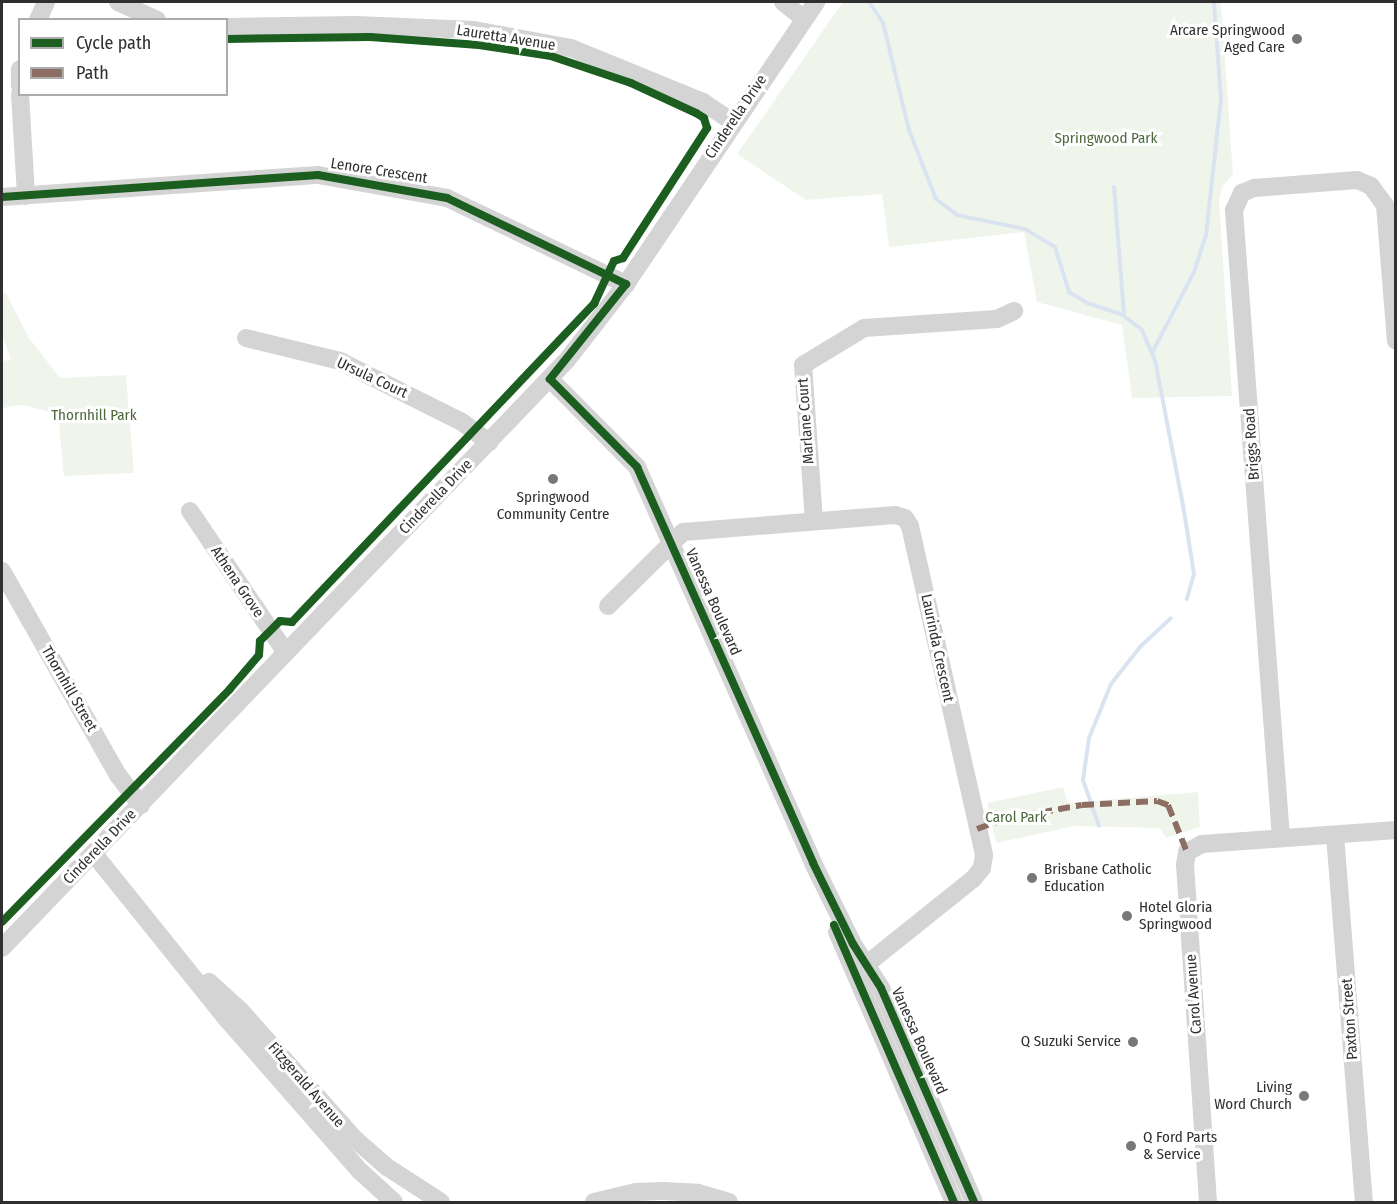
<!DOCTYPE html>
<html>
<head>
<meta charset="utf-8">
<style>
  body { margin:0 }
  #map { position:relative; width:1397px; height:1204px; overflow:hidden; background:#fff; font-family:"Fira Sans Condensed",sans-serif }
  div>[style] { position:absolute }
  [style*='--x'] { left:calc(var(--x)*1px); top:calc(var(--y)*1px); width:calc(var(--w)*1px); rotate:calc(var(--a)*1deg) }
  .green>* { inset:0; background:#f0f5ec }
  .stream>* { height:4px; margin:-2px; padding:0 2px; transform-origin:2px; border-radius:2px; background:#dae4f1 }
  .minor>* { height:18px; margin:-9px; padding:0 9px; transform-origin:9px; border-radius:9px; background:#d4d4d4 }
  .quiet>* { height:6px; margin-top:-3px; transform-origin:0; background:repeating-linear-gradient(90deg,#8d6e63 0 12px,transparent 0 18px) }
  .cycleway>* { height:8px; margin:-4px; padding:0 4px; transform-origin:4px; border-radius:4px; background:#1b5e20 }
  .dots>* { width:16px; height:16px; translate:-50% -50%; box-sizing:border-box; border:3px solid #fff; border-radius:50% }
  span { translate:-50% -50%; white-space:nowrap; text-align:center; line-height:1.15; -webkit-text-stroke:6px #fff; paint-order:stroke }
  .poi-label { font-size:15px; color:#2f2f2f }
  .right { translate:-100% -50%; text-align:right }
  .left { translate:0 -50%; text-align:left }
  .street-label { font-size:15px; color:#2f2f2f }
  .park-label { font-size:15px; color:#4b693d }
  .frame { position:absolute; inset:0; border:3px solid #2f2f2f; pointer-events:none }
  .legend { position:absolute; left:18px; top:18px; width:210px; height:78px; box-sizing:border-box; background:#fff; border:2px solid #acacac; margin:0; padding:8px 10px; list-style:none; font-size:18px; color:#2f2f2f }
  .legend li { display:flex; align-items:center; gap:12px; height:30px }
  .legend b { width:30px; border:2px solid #acacac }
</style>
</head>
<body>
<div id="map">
  <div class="green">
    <i style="clip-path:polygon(843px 2px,1221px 2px,1233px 174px,1222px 187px,1219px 201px,1232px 396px,1132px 398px,1122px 325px,1037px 302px,1024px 232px,889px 247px,882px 194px,806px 200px,737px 154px)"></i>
    <i style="clip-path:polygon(2px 293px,6px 293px,29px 338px,60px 378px,126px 375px,134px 473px,64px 476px,58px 414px,23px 405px,2px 408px,2px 361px,11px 360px,2px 334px)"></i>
    <i style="clip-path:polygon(1063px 787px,1068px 803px,1198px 792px,1200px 827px,1166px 838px,1160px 828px,1074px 826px,996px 843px,987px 803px)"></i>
  </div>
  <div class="stream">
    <i style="--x:869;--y:2;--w:25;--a:56"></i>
    <i style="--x:883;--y:23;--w:110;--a:76.3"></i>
    <i style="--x:909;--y:130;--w:74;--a:68.6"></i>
    <i style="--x:936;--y:199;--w:26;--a:37"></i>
    <i style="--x:957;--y:215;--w:69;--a:11.6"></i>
    <i style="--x:1025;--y:229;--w:35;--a:31"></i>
    <i style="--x:1055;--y:247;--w:47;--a:72.7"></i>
    <i style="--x:1069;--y:292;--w:21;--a:31"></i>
    <i style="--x:1087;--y:303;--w:36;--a:18"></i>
    <i style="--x:1121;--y:314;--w:26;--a:37"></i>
    <i style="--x:1142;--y:330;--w:33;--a:67"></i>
    <i style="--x:1155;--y:360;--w:148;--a:79.1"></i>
    <i style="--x:1183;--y:505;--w:70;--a:80.9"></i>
    <i style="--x:1194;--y:574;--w:26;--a:106"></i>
    <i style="--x:1114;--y:187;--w:128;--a:85.5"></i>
    <i style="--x:1152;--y:353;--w:91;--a:-62.6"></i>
    <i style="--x:1194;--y:272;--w:39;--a:-72"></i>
    <i style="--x:1206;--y:235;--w:136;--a:-83.7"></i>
    <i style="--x:1221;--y:100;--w:98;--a:-94.1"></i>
    <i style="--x:1099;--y:826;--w:49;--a:-109.2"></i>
    <i style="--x:1083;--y:780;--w:42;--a:-81.9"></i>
    <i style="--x:1089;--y:738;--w:58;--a:-67.8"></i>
    <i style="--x:1111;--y:684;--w:47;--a:-51.9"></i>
    <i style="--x:1140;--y:647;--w:42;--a:-43.1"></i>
  </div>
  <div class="minor">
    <i style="--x:118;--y:2;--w:43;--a:24.8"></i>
    <i style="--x:783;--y:2;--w:26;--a:39"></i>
    <i style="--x:38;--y:20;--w:20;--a:-66"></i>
    <i style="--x:226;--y:27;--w:130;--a:-0.9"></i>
    <i style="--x:356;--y:25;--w:118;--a:2.4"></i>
    <i style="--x:474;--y:30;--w:99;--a:10.5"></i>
    <i style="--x:571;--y:48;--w:143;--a:22.2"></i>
    <i style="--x:703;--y:102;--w:36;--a:34"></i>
    <i style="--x:20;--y:69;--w:17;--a:90"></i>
    <i style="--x:20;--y:94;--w:102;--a:86.6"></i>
    <i style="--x:2;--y:197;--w:317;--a:-4"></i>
    <i style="--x:318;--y:175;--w:131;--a:10.1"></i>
    <i style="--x:447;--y:198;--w:199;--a:25.7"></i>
    <i style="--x:246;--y:338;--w:97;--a:13.7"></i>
    <i style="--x:340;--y:361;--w:136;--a:26.6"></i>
    <i style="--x:462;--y:422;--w:34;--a:37"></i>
    <i style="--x:550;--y:379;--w:124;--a:45.3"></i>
    <i style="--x:637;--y:467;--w:433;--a:66"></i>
    <i style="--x:813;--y:863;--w:90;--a:63.7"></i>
    <i style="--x:853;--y:944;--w:52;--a:57.5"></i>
    <i style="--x:881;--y:988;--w:233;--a:66.5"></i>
    <i style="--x:190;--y:511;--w:171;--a:55.9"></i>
    <i style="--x:814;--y:521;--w:156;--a:-94"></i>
    <i style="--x:803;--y:365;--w:71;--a:-31.2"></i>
    <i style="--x:864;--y:328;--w:133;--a:-3.9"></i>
    <i style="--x:997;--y:319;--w:19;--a:-25"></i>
    <i style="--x:2;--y:571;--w:235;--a:60.4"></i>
    <i style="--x:118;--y:775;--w:38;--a:53"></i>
    <i style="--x:608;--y:606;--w:105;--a:-44.6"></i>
    <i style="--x:683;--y:532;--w:213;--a:-4.6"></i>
    <i style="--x:895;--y:515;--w:10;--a:17"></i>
    <i style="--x:905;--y:518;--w:9;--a:58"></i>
    <i style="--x:910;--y:526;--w:337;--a:77.3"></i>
    <i style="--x:984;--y:855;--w:13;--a:99"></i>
    <i style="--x:982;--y:868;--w:14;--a:129"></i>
    <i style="--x:973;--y:879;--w:134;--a:141.3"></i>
    <i style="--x:1335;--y:835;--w:368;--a:85.5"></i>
    <i style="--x:1281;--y:838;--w:630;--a:-94.28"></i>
    <i style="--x:1234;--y:210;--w:19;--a:-65"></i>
    <i style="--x:1242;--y:193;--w:13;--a:-23"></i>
    <i style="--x:1254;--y:188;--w:103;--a:-4.4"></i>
    <i style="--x:1357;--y:180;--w:15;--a:23"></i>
    <i style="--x:1371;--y:186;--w:24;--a:54"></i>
    <i style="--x:1385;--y:205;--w:136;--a:85.4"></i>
    <i style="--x:94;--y:854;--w:209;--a:51.2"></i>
    <i style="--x:225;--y:1017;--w:205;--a:48.8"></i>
    <i style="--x:360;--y:1171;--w:46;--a:42.4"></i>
    <i style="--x:837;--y:932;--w:294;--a:66.6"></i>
    <i style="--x:2;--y:948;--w:815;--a:-46.14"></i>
    <i style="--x:567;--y:360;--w:96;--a:-52.2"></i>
    <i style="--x:626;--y:284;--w:340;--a:-56"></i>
    <i style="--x:209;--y:982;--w:42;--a:42.1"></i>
    <i style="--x:240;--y:1010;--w:174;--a:48.3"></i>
    <i style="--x:356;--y:1140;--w:41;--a:41.1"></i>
    <i style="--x:387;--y:1167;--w:64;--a:32.9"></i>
    <i style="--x:594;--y:1202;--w:43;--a:-13.4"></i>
    <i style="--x:636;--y:1192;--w:27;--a:-2"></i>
    <i style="--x:663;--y:1191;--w:35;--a:3"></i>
    <i style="--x:698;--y:1193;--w:32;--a:16"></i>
    <i style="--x:1208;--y:1202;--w:338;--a:-93.9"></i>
    <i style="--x:1185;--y:865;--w:13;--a:-81"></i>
    <i style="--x:1187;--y:852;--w:17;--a:-28"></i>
    <i style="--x:1202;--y:844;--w:195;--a:-4.1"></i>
  </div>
  <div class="quiet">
    <i style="--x:977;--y:829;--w:30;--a:-20"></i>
    <i style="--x:1005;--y:819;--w:78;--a:-10.3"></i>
    <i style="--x:1082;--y:805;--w:75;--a:-3.1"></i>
    <i style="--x:1157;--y:801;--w:12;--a:20"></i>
    <i style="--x:1168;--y:805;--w:51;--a:68"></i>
  </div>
  <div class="cycleway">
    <i style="--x:2;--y:197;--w:317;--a:-4"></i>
    <i style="--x:318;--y:175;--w:131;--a:10.1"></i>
    <i style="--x:447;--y:198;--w:199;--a:25.7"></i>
    <i style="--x:626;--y:284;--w:122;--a:128.7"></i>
    <i style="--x:550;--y:379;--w:124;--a:45.3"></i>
    <i style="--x:637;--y:467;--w:433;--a:66"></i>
    <i style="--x:813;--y:863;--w:90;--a:63.7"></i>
    <i style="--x:853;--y:944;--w:52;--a:57.5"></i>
    <i style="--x:881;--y:988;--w:233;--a:66.5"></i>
    <i style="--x:2;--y:922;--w:325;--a:-45.6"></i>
    <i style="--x:229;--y:690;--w:46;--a:-49.4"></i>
    <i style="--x:259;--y:655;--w:14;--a:-86"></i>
    <i style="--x:260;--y:641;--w:28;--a:-45"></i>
    <i style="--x:280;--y:621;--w:12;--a:5"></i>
    <i style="--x:292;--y:622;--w:439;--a:-46.5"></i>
    <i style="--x:594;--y:304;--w:47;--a:-65.1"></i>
    <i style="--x:614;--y:261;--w:9;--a:-18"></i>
    <i style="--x:623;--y:258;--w:155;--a:-57.1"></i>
    <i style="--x:707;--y:128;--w:10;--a:-107"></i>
    <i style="--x:704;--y:118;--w:9;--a:-148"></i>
    <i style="--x:696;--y:113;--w:72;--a:-155.2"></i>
    <i style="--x:631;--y:83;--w:84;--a:-161.4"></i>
    <i style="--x:551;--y:56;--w:73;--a:-171.3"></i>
    <i style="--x:479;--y:45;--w:109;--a:-175.8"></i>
    <i style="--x:370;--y:37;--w:144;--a:179.2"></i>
    <i style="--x:834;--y:925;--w:302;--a:66.6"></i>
  </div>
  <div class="dots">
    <i style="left:1297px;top:39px;background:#787878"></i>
    <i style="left:553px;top:479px;background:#787878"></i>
    <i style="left:1032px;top:878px;background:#787878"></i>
    <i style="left:1127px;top:916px;background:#787878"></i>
    <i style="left:1133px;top:1042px;background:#787878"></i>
    <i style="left:1304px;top:1096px;background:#787878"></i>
    <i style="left:1131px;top:1146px;background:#787878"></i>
  </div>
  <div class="poi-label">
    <span class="right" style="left:1285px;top:39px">Arcare Springwood<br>Aged Care</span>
    <span style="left:553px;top:506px">Springwood<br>Community Centre</span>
    <span class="left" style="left:1044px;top:878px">Brisbane Catholic<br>Education</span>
    <span class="left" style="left:1139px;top:916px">Hotel Gloria<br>Springwood</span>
    <span class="right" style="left:1121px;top:1042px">Q Suzuki Service</span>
    <span class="right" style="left:1292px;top:1096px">Living<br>Word Church</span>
    <span class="left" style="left:1143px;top:1146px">Q Ford Parts<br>&amp; Service</span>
  </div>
  <div class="street-label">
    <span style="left:506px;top:38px;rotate:9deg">Lauretta Avenue</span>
    <span style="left:736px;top:117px;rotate:-56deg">Cinderella Drive</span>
    <span style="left:379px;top:171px;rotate:9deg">Lenore Crescent</span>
    <span style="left:372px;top:378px;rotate:25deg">Ursula Court</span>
    <span style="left:806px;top:421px;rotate:-94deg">Marlane Court</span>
    <span style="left:1252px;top:444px;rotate:-94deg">Briggs Road</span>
    <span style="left:436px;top:497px;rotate:-46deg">Cinderella Drive</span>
    <span style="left:237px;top:582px;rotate:56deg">Athena Grove</span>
    <span style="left:713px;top:602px;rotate:66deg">Vanessa Boulevard</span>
    <span style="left:937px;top:648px;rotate:78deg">Laurinda Crescent</span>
    <span style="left:69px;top:689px;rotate:60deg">Thornhill Street</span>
    <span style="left:100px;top:847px;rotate:-46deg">Cinderella Drive</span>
    <span style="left:1194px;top:994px;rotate:-94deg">Carol Avenue</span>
    <span style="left:1350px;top:1019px;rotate:-94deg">Paxton Street</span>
    <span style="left:919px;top:1041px;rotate:66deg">Vanessa Boulevard</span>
    <span style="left:306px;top:1085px;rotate:49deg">Fitzgerald Avenue</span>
  </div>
  <div class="park-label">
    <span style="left:1106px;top:139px">Springwood Park</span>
    <span style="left:94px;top:416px">Thornhill Park</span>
    <span style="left:1016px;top:818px">Carol Park</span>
  </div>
  <div class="frame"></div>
  <ul class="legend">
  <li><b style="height:8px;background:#1b5e20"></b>Cycle path</li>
  <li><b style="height:8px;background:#8d6e63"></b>Path</li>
  </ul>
</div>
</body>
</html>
